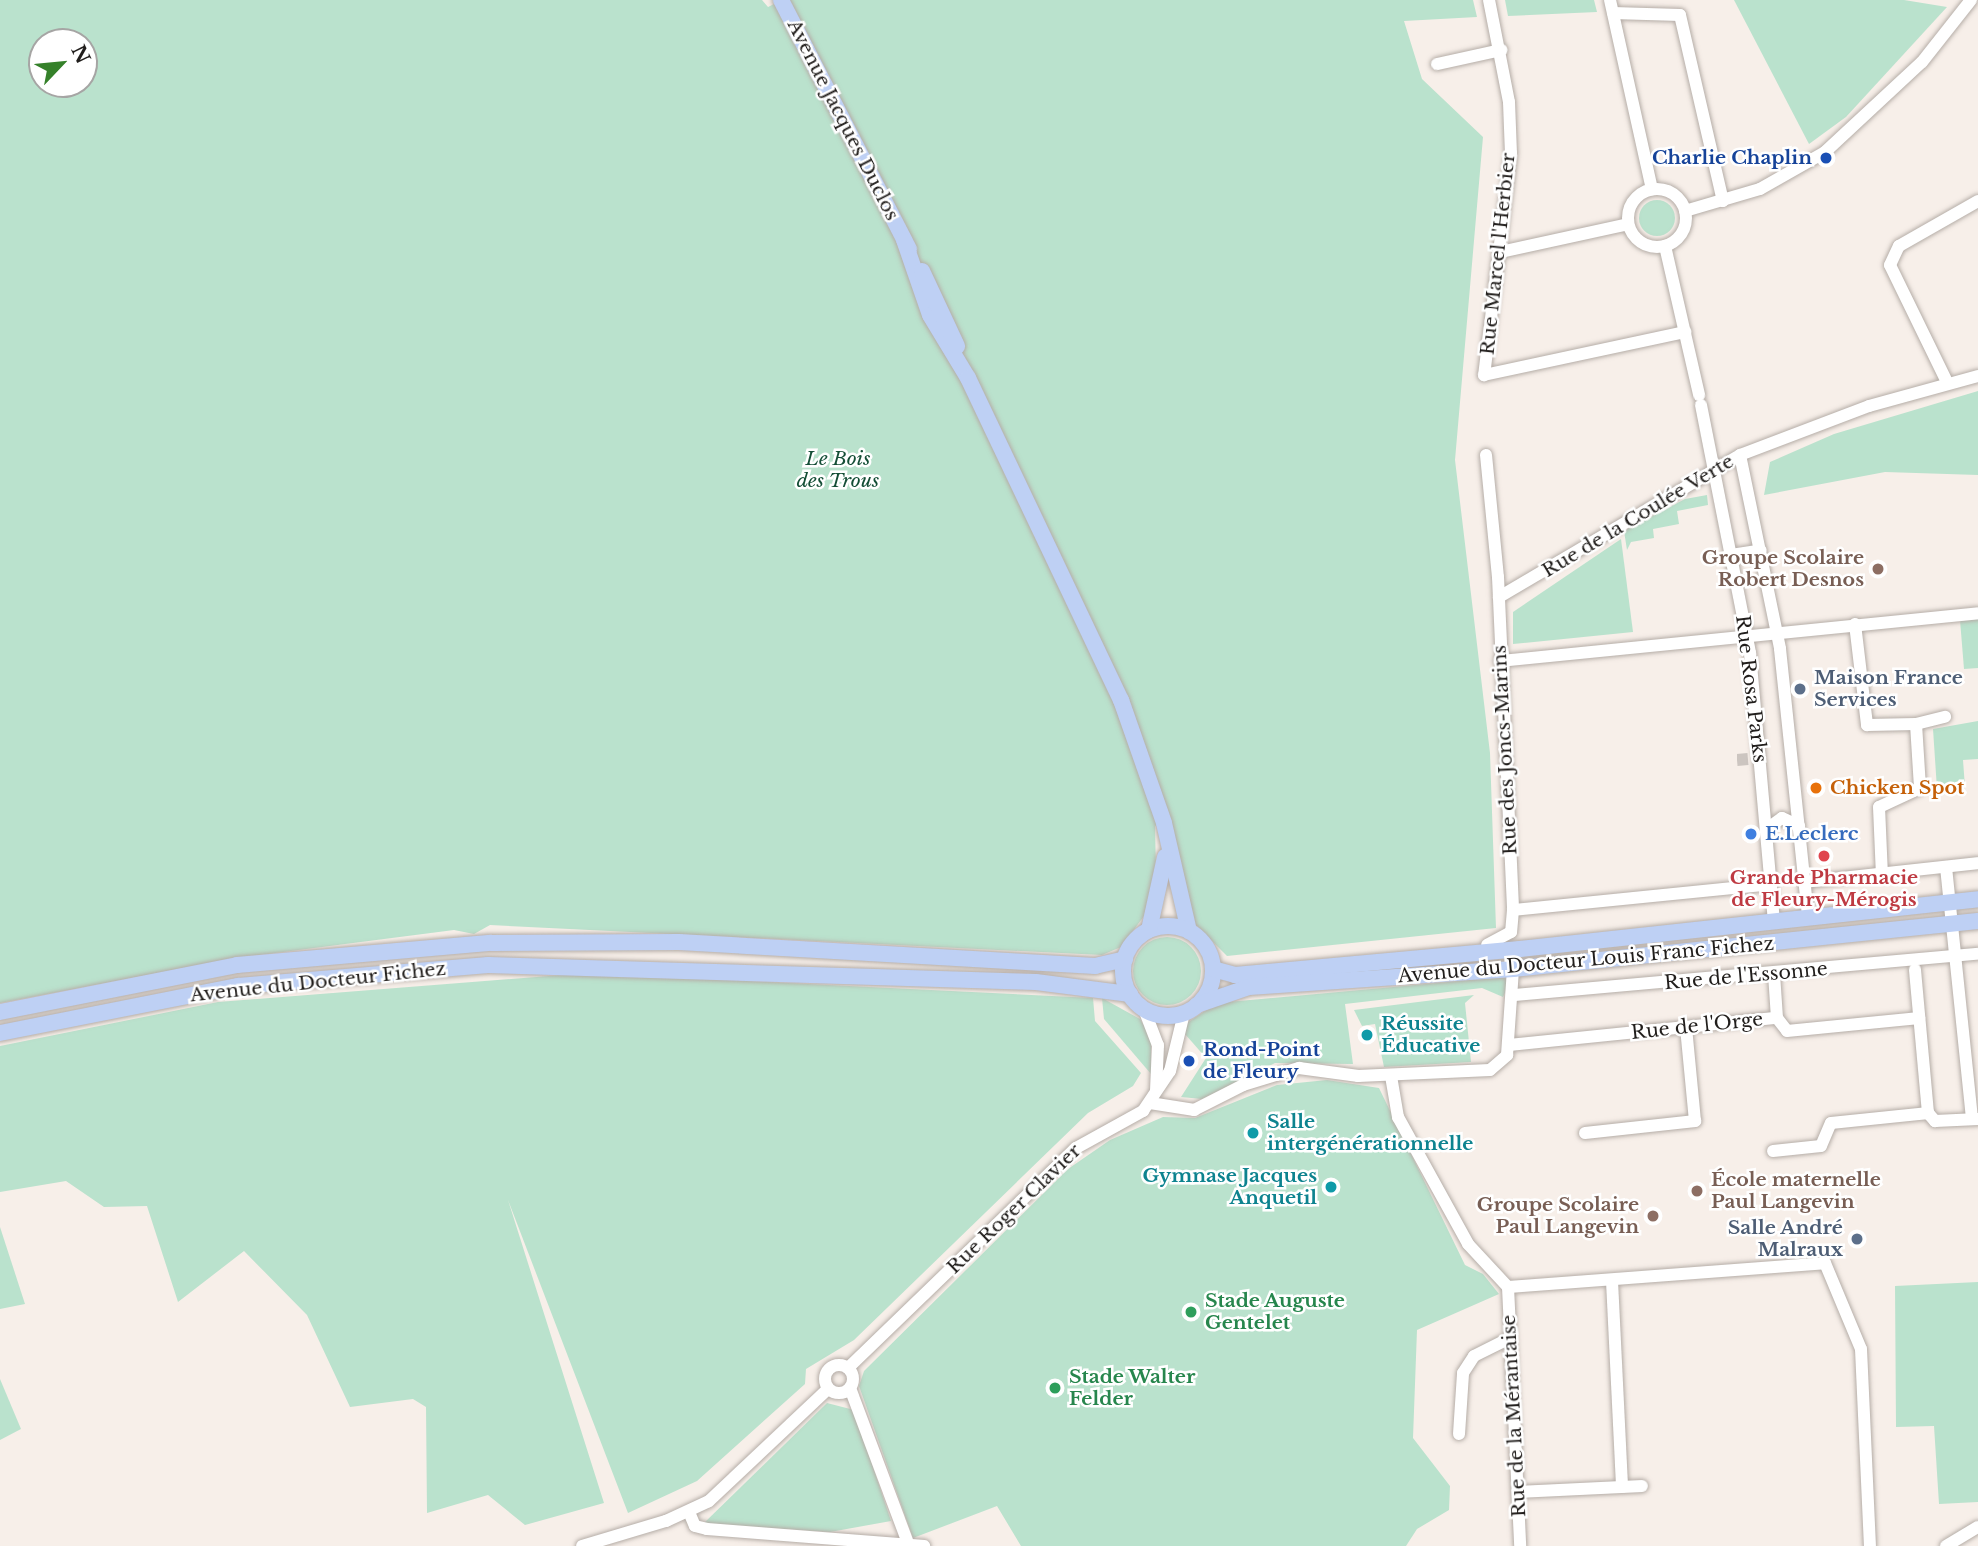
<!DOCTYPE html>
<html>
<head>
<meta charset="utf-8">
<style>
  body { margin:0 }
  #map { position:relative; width:1978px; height:1546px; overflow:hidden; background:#f7efe9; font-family:"Libre Baskerville",serif }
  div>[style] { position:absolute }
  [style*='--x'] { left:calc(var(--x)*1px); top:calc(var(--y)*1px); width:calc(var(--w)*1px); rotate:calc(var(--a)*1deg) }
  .green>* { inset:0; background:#bae2cd }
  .round { border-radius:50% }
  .minor-tunnel>* { height:12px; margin-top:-6px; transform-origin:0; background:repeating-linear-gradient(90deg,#ccc5c0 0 12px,transparent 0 18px) }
  .roads { filter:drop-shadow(0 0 2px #b5ada7) drop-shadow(0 0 2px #b5ada7) }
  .minor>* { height:12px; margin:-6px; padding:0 6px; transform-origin:6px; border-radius:6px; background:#fff }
  .minor>.ring { margin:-6px; padding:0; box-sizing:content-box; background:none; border:12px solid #fff; border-radius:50% }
  .major>* { height:16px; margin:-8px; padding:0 8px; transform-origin:8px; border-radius:8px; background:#bed0f4 }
  .major>.ring { margin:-8px; padding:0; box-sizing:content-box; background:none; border:16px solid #bed0f4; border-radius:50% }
  .dots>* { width:19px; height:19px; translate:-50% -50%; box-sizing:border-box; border:4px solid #fff; border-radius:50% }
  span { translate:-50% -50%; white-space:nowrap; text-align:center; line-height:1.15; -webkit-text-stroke:5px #fff; paint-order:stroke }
  .street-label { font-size:19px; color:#211e1c }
  .transit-label { font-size:19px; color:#164399; font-weight:700 }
  .right { translate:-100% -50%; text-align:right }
  .left { translate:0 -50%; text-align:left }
  .park-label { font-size:19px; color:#144e36; font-style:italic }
  .education-label { font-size:19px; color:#785e54; font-weight:700 }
  .service-label { font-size:19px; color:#4e5e75; font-weight:700 }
  .food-label { font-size:19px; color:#c56008; font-weight:700 }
  .shop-label { font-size:19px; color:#366cbe; font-weight:700 }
  .health-label { font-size:19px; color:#be3a42; font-weight:700 }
  .culture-label { font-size:19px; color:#0d838f; font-weight:700 }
  .leisure-label { font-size:19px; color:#27864d; font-weight:700 }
  .north { position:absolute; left:28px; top:28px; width:70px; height:70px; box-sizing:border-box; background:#fff; border:2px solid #a6a5a4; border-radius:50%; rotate:64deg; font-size:19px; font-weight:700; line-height:28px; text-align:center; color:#211e1c }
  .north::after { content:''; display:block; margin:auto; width:24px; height:32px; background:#35812a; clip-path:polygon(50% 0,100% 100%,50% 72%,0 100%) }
</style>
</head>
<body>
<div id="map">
  <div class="green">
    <i style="clip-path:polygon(evenodd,0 0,762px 0,768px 7px,782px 0,1473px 0,1477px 17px,1404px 21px,1422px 79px,1483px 137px,1455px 460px,1490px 753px,1496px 928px,1227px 956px,1195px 924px,1164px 823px,1155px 826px,1156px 871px,1144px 916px,1121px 947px,1102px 955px,490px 925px,474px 934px,454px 930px,237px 958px,0 1003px,0 0,42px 42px,84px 42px,84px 84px,42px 84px,42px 42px)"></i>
    <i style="clip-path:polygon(1505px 0,1594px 0,1597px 12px,1508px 16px)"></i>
    <i style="clip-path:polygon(1734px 0,1904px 0,1947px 7px,1846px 117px,1809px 144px)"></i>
    <i class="round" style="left:1639px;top:200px;width:36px;height:36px"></i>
    <i style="clip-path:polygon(1978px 391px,1978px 475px,1885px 472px,1764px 495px,1770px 462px,1834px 434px)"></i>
    <i style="clip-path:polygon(1707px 495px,1708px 505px,1677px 511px,1679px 524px,1653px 529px,1654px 538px,1631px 542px,1627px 550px,1624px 531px,1685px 499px)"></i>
    <i style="clip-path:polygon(1621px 539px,1633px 632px,1513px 644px,1513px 612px)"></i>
    <i style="clip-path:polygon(1978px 618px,1978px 668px,1964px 669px,1960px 620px)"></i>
    <i style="clip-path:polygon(1978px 721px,1978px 759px,1963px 760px,1965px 787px,1937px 789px,1933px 729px)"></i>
    <i class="round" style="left:1133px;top:937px;width:68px;height:68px"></i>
    <i style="clip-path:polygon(586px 973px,1093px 998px,1095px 1021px,1141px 1073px,1133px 1086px,1088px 1113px,854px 1340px,806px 1369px,805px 1384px,697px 1481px,628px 1513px,508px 1200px,604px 1503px,525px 1525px,488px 1495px,427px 1513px,426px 1407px,413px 1399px,350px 1407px,307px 1315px,244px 1251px,178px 1302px,147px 1206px,104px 1207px,66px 1181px,0 1192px,0 1046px,218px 1002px)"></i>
    <i style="clip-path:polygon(1503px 977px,1510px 982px,1503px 997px,1482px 988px,1345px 1004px,1353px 1064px,1275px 1063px,1202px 1099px,1181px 1097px,1206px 1058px,1185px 1034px,1187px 1023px,1217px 1003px)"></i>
    <i style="clip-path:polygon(1474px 995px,1465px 1003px,1471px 1062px,1384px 1067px,1375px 1024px,1362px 1026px,1354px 1010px)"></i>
    <i style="clip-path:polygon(1102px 998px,1140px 1019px,1151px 1038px,1151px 1074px,1104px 1019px)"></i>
    <i style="clip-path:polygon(1327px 1080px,1379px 1088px,1465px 1265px,1483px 1274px,1499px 1294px,1417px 1330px,1413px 1438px,1450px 1486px,1449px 1510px,1417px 1529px,1406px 1546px,1021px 1546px,997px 1506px,913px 1538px,859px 1386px,864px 1371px,1068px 1169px,1110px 1140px,1163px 1117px,1195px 1118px,1277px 1085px)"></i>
    <i style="clip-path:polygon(0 1227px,25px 1304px,0 1309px)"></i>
    <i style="clip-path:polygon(1978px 1282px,1978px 1502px,1939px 1504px,1934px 1426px,1896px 1427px,1895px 1286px)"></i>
    <i style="clip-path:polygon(0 1379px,21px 1429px,0 1440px)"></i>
    <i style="clip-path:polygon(827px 1403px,854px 1410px,891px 1521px,830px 1532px,703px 1524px)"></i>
  </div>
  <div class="minor-tunnel">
    <i style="--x:1737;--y:760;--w:11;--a:-5"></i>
  </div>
  <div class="roads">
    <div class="minor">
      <i style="--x:1489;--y:0;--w:104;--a:78.9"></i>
      <i style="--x:1509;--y:102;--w:51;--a:87.8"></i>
      <i style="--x:1511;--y:153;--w:224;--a:96.9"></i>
      <i style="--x:1484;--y:375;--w:206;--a:-12.1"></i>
      <i style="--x:1610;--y:0;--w:194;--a:77.5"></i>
      <i style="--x:1613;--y:13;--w:67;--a:1.7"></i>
      <i style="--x:1680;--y:15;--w:191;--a:77"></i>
      <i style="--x:1437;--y:64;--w:66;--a:-12.3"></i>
      <i class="ring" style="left:1628px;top:189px;width:46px;height:46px"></i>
      <i style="--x:1685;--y:211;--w:78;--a:-16.3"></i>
      <i style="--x:1760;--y:189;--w:75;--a:-29.6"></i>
      <i style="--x:1825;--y:152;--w:132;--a:-42.9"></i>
      <i style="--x:1922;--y:62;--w:79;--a:-51.7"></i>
      <i style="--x:1665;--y:246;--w:153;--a:77.1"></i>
      <i style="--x:1500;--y:252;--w:131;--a:-12.3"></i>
      <i style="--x:1947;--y:382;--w:130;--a:-116"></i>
      <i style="--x:1890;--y:265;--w:21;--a:-65"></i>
      <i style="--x:1899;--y:246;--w:91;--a:-29.7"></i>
      <i style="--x:1701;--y:405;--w:253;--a:78.8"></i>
      <i style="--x:1750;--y:653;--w:268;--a:84.9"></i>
      <i style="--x:1486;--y:455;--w:123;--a:84.4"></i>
      <i style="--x:1498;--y:577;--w:333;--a:87.4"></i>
      <i style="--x:1513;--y:910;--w:22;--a:95"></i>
      <i style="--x:1511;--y:932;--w:27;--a:152"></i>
      <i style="--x:1740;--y:455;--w:198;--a:78.3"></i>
      <i style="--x:1780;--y:649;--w:269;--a:84"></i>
      <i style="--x:1731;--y:555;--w:30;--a:-9"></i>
      <i style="--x:1499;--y:597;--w:280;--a:-30.5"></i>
      <i style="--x:1740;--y:455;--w:138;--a:-20.8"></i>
      <i style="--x:1869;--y:406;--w:113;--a:-15.4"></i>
      <i style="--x:1855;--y:624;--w:102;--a:83.2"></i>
      <i style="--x:1867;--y:725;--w:49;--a:-1.2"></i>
      <i style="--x:1916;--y:724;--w:64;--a:86.4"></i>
      <i style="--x:1920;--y:788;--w:45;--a:155.1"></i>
      <i style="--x:1879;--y:807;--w:68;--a:87.5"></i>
      <i style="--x:1500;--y:661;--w:480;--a:-5.7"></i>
      <i style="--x:1916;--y:724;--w:30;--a:-14"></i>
      <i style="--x:1768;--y:828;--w:17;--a:-36"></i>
      <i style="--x:1782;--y:818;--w:19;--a:25"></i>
      <i style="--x:1946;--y:867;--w:251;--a:84.1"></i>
      <i style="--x:1804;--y:882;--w:175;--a:-6.2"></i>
      <i style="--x:1513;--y:910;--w:260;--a:-5.7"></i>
      <i style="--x:1774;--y:974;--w:44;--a:86.1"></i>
      <i style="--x:1515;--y:995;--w:465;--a:-5.1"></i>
      <i style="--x:1144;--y:1009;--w:39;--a:69"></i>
      <i style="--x:1158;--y:1045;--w:45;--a:92.5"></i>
      <i style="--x:1509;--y:1045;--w:269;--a:-5.8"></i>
      <i style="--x:1777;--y:1018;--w:16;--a:52"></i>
      <i style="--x:1787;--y:1031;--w:133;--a:-5.6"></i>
      <i style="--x:1391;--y:1076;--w:42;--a:80.3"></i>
      <i style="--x:1398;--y:1117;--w:145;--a:61.1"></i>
      <i style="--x:1468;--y:1244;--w:59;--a:47.1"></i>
      <i style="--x:1508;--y:1287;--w:318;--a:-4.3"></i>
      <i style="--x:1825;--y:1263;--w:93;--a:67.3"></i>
      <i style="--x:1861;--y:1349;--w:197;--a:87.4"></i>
      <i style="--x:1150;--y:1103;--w:45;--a:9"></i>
      <i style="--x:1194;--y:1110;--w:55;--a:-27"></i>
      <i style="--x:1243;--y:1085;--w:59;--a:-16.9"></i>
      <i style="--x:1299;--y:1068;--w:60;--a:7.7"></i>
      <i style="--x:1358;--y:1076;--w:132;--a:-2.6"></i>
      <i style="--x:1490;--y:1070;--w:23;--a:-41"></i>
      <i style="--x:1507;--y:1055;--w:86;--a:-86"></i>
      <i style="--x:1928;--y:1113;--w:11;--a:49"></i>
      <i style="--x:1935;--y:1121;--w:43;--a:-2.7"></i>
      <i style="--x:1585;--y:1133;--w:111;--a:-6.2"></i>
      <i style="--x:1695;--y:1121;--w:94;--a:-95.5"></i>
      <i style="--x:1773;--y:1151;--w:48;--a:-5.9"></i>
      <i style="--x:1821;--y:1146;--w:25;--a:-67"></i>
      <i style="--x:1831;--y:1123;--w:98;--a:-5.9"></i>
      <i style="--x:1928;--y:1113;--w:144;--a:-95.2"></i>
      <i style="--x:1612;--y:1281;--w:206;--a:87.2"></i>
      <i style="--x:1508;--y:1287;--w:259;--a:87.3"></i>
      <i class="ring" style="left:825px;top:1365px;width:16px;height:16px"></i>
      <i style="--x:848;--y:1368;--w:317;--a:-44"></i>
      <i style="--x:1076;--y:1148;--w:77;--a:-28.9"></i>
      <i style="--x:1143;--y:1111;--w:48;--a:-56"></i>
      <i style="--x:1170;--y:1071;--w:60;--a:-76.4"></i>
      <i style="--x:850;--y:1388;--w:169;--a:69.5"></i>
      <i style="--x:1459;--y:1434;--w:61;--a:-86.2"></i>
      <i style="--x:1463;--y:1373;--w:20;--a:-57"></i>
      <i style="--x:1474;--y:1356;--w:40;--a:-26.6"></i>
      <i style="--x:1518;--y:1492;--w:124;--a:-2.8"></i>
      <i style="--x:689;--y:1512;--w:15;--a:67"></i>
      <i style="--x:695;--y:1526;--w:12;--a:14"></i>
      <i style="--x:707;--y:1529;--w:218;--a:4.5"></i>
      <i style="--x:582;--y:1546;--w:88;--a:-16.6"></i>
      <i style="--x:666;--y:1521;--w:47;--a:-24.9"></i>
      <i style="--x:709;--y:1501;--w:163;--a:-43.3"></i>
      <i style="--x:1946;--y:1546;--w:37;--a:-31"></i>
    </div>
    <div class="major">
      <i style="--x:781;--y:0;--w:280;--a:62.8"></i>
      <i style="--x:904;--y:240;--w:79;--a:70.9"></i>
      <i style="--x:930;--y:315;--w:74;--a:58.9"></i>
      <i style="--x:968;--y:378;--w:357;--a:64.6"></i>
      <i style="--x:1121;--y:700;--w:130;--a:70.7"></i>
      <i style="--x:1164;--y:823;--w:111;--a:77"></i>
      <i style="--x:922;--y:271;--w:83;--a:65"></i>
      <i class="ring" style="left:1123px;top:926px;width:74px;height:74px"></i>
      <i style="--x:1149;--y:930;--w:75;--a:-77.6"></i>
      <i style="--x:1213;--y:969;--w:23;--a:15"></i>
      <i style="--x:1235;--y:975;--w:286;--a:-5.2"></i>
      <i style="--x:1520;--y:949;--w:461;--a:-6.2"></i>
      <i style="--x:1197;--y:1005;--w:55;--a:-19.1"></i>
      <i style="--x:1249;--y:987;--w:265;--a:-3.9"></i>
      <i style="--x:1513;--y:969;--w:467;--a:-5.9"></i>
      <i style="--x:0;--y:1012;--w:242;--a:-11.2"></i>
      <i style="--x:237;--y:965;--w:255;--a:-5"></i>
      <i style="--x:491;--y:943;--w:188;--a:-0.3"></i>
      <i style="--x:679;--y:942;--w:417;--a:3.3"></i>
      <i style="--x:1095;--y:966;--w:31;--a:-13"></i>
      <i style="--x:0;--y:1033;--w:243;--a:-11.2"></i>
      <i style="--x:238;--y:986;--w:251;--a:-4.8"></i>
      <i style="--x:488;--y:965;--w:548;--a:1.78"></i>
      <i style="--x:1036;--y:982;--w:95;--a:7.3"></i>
    </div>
  </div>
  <div class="dots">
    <i style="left:1826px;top:158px;background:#1a4fb4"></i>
    <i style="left:1878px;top:569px;background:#8d6e63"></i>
    <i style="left:1800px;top:689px;background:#5c6f8a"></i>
    <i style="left:1816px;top:788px;background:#e8710a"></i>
    <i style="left:1751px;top:834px;background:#3f7fe0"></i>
    <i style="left:1824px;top:856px;background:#e0444e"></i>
    <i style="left:1367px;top:1035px;background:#0f9aa8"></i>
    <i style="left:1189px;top:1061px;background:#1a4fb4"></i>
    <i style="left:1253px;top:1133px;background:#0f9aa8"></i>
    <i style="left:1331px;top:1187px;background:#0f9aa8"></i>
    <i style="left:1697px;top:1191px;background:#8d6e63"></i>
    <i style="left:1653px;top:1216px;background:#8d6e63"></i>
    <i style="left:1857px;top:1239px;background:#5c6f8a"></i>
    <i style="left:1191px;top:1312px;background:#2e9e5b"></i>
    <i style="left:1055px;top:1388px;background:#2e9e5b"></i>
  </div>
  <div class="street-label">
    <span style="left:843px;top:120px;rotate:63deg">Avenue Jacques Duclos</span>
    <span style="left:1498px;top:254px;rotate:-84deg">Rue Marcel l'Herbier</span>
    <span style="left:1638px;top:516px;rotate:-31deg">Rue de la Coulée Verte</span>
    <span style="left:1751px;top:689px;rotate:83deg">Rue Rosa Parks</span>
    <span style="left:1505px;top:750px;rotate:-93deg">Rue des Joncs-Marins</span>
    <span style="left:1586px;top:960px;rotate:-5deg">Avenue du Docteur Louis Franc Fichez</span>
    <span style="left:1746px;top:976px;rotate:-5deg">Rue de l'Essonne</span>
    <span style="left:318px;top:982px;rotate:-6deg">Avenue du Docteur Fichez</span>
    <span style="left:1697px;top:1026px;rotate:-6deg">Rue de l'Orge</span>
    <span style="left:1014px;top:1209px;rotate:-44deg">Rue Roger Clavier</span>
    <span style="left:1514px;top:1416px;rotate:-93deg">Rue de la Mérantaise</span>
  </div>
  <div class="transit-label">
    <span class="right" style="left:1812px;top:158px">Charlie Chaplin</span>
    <span class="left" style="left:1203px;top:1061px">Rond-Point<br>de Fleury</span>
  </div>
  <div class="park-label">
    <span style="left:838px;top:470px">Le Bois<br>des Trous</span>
  </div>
  <div class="education-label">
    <span class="right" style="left:1864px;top:569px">Groupe Scolaire<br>Robert Desnos</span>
    <span class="left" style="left:1711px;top:1191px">École maternelle<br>Paul Langevin</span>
    <span class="right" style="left:1639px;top:1216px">Groupe Scolaire<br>Paul Langevin</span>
  </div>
  <div class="service-label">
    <span class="left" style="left:1814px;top:689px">Maison France<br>Services</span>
    <span class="right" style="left:1843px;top:1239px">Salle André<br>Malraux</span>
  </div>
  <div class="food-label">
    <span class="left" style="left:1830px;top:788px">Chicken Spot</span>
  </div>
  <div class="shop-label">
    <span class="left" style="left:1765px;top:834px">E.Leclerc</span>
  </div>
  <div class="health-label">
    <span style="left:1824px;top:889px">Grande Pharmacie<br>de Fleury-Mérogis</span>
  </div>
  <div class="culture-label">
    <span class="left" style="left:1381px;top:1035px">Réussite<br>Éducative</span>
    <span class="left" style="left:1267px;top:1133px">Salle<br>intergénérationnelle</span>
    <span class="right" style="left:1317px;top:1187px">Gymnase Jacques<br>Anquetil</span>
  </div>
  <div class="leisure-label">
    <span class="left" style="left:1205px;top:1312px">Stade Auguste<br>Gentelet</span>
    <span class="left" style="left:1069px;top:1388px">Stade Walter<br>Felder</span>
  </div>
  <div class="north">N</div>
</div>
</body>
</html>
